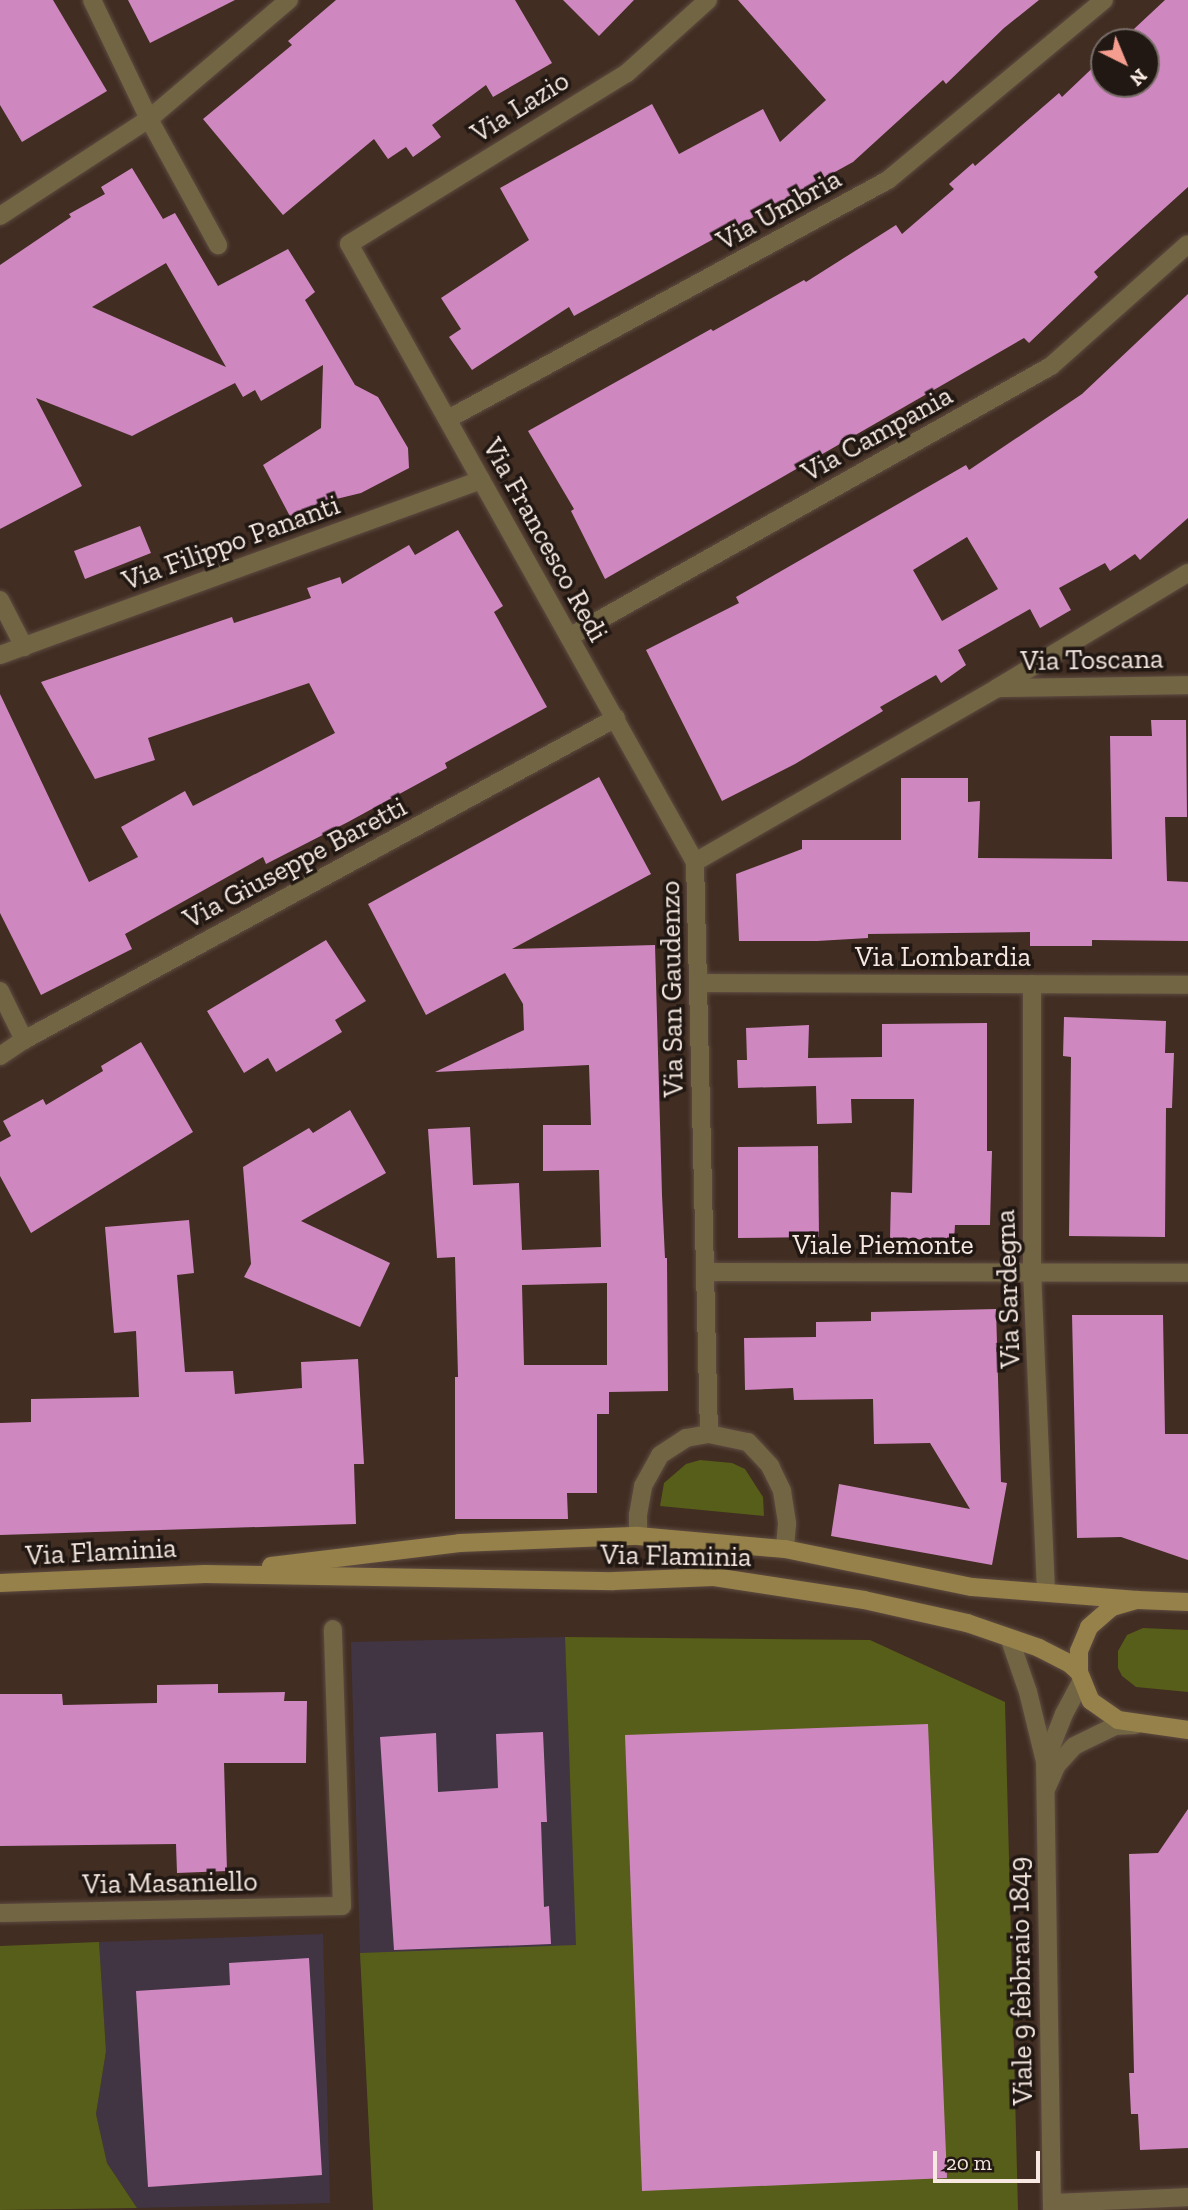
<!DOCTYPE html>
<html>
<head>
<meta charset="utf-8">
<style>
  body { margin:0 }
  #map { position:relative; width:1188px; height:2210px; overflow:hidden; background:#412d22; font-family:"Zilla Slab",serif }
  div>[style] { position:absolute }
  [style*='--x'] { left:calc(var(--x)*1px); top:calc(var(--y)*1px); width:calc(var(--w)*1px); rotate:calc(var(--a)*1deg) }
  .education>* { inset:0; background:#423543 }
  .green>* { inset:0; background:#565e19 }
  .building>* { inset:0; background:#cf87c0 }
  .roads { filter:drop-shadow(0 0 2px #5e4b41) drop-shadow(0 0 2px #5e4b41) }
  .street>* { height:18px; margin:-9px; padding:0 9px; transform-origin:9px; border-radius:9px; background:#726544 }
  .secondary>* { height:18px; margin:-9px; padding:0 9px; transform-origin:9px; border-radius:9px; background:#96814a }
  span { translate:-50% -50%; white-space:nowrap; text-align:center; line-height:1.15; -webkit-text-stroke:7px #211813; paint-order:stroke }
  .street-label { font-size:28px; color:#f7e9e2 }
  .north { position:absolute; left:1090px; top:28px; width:70px; height:70px; box-sizing:border-box; background:#211813; border:2px solid #776c66; border-radius:50%; rotate:137deg; font-size:19px; font-weight:700; line-height:28px; text-align:center; color:#f7e9e2 }
  .north::after { content:''; display:block; margin:auto; width:24px; height:32px; background:#f59d8e; clip-path:polygon(50% 0,100% 100%,50% 72%,0 100%) }
  .scale { position:absolute; left:933px; top:2151px; width:107px; height:32px; box-sizing:border-box; border:4px solid #f7e9e2; border-top:0; padding-left:9px; font-size:21px; line-height:24px; white-space:nowrap; color:#f7e9e2; -webkit-text-stroke:5px #211813; paint-order:stroke }
</style>
</head>
<body>
<div id="map">
  <div class="education">
    <i style="clip-path:polygon(565px 1637px,577px 1945px,373px 2198px,360px 1953px,351px 1642px)"></i>
    <i style="clip-path:polygon(323px 1934px,330px 2203px,137px 2208px,107px 2163px,96px 2114px,106px 2051px,99px 1942px)"></i>
  </div>
  <div class="green">
    <i style="clip-path:polygon(700px 1460px,732px 1463px,745px 1469px,763px 1497px,764px 1516px,660px 1506px,664px 1483px,686px 1464px)"></i>
    <i style="clip-path:polygon(1143px 1628px,1188px 1630px,1188px 1692px,1136px 1687px,1122px 1676px,1118px 1668px,1118px 1651px,1127px 1635px)"></i>
    <i style="clip-path:polygon(565px 1637px,870px 1640px,1005px 1702px,1018px 2210px,373px 2210px,360px 1953px,576px 1945px)"></i>
    <i style="clip-path:polygon(99px 1942px,106px 2051px,96px 2114px,107px 2163px,137px 2208px,0 2210px,0 1946px)"></i>
  </div>
  <div class="building">
    <i style="clip-path:polygon(0 0,53px 0,107px 91px,22px 142px,0 105px)"></i>
    <i style="clip-path:polygon(128px 0,235px 0,150px 43px)"></i>
    <i style="clip-path:polygon(336px 0,515px 0,552px 63px,493px 97px,486px 85px,432px 125px,441px 137px,413px 157px,406px 147px,388px 159px,374px 139px,283px 215px,203px 119px,292px 45px,288px 41px)"></i>
    <i style="clip-path:polygon(563px 0,634px 0,599px 36px)"></i>
    <i style="clip-path:polygon(738px 0,1039px 0,1004px 28px,946px 84px,943px 80px,853px 162px,574px 316px,569px 307px,472px 370px,449px 337px,461px 329px,441px 298px,529px 240px,500px 188px,652px 104px,679px 154px,763px 109px,780px 142px,826px 100px)"></i>
    <i style="clip-path:polygon(1165px 0,1188px 0,1188px 187px,1094px 272px,1098px 277px,1029px 343px,1024px 338px,605px 579px,571px 511px,574px 509px,528px 431px,711px 329px,713px 331px,804px 280px,806px 282px,896px 225px,902px 234px,954px 189px,949px 184px,973px 163px,975px 166px,1059px 93px,1062px 97px,1104px 57px,1104px 84px,1146px 84px,1146px 42px,1120px 42px)"></i>
    <i style="clip-path:polygon(evenodd,132px 168px,163px 219px,175px 213px,218px 286px,288px 249px,315px 292px,305px 300px,355px 385px,378px 397px,408px 448px,409px 468px,361px 493px,328px 501px,294px 524px,263px 465px,321px 428px,323px 365px,261px 401px,255px 390px,243px 397px,235px 383px,132px 436px,36px 398px,82px 486px,0 529px,0 265px,71px 217px,69px 214px,105px 194px,101px 187px,132px 168px,166px 263px,226px 367px,92px 307px,166px 263px)"></i>
    <i style="clip-path:polygon(evenodd,1188px 294px,1188px 518px,1140px 560px,1135px 554px,1110px 571px,1105px 563px,1059px 588px,1071px 610px,1040px 628px,1030px 609px,958px 650px,966px 665px,941px 683px,936px 675px,880px 707px,883px 711px,795px 764px,722px 801px,646px 650px,739px 603px,736px 597px,966px 465px,969px 470px,1082px 394px,1188px 294px,967px 537px,998px 589px,942px 621px,913px 570px,967px 537px)"></i>
    <i style="clip-path:polygon(140px 526px,151px 553px,85px 579px,74px 551px)"></i>
    <i style="clip-path:polygon(458px 530px,503px 606px,494px 612px,547px 707px,445px 763px,447px 768px,348px 822px,266px 864px,263px 857px,125px 934px,132px 949px,41px 995px,0 913px,0 694px,89px 882px,138px 857px,121px 827px,185px 791px,193px 806px,335px 733px,309px 683px,148px 738px,155px 760px,95px 779px,41px 682px,232px 617px,234px 623px,311px 598px,307px 588px,340px 577px,342px 584px,409px 545px,415px 555px)"></i>
    <i style="clip-path:polygon(1151px 720px,1186px 720px,1187px 817px,1165px 817px,1167px 881px,1188px 882px,1188px 941px,1092px 940px,1092px 946px,1030px 946px,1030px 932px,868px 934px,868px 938px,817px 941px,739px 941px,736px 874px,802px 849px,802px 840px,901px 840px,901px 778px,968px 778px,968px 802px,980px 801px,978px 858px,1112px 859px,1110px 736px,1152px 736px)"></i>
    <i style="clip-path:polygon(evenodd,599px 777px,651px 874px,512px 949px,655px 945px,662px 1195px,665px 1258px,667px 1258px,668px 1391px,609px 1392px,609px 1414px,597px 1414px,597px 1493px,567px 1493px,568px 1519px,455px 1519px,455px 1377px,458px 1377px,455px 1257px,437px 1258px,428px 1129px,470px 1127px,473px 1185px,519px 1183px,522px 1250px,601px 1247px,599px 1170px,543px 1171px,543px 1125px,591px 1125px,589px 1065px,435px 1072px,524px 1030px,523px 1004px,505px 973px,426px 1015px,368px 904px,599px 777px,607px 1283px,607px 1365px,524px 1365px,522px 1285px,607px 1283px)"></i>
    <i style="clip-path:polygon(326px 940px,366px 1001px,335px 1020px,342px 1032px,276px 1072px,268px 1058px,244px 1073px,207px 1011px)"></i>
    <i style="clip-path:polygon(1064px 1017px,1166px 1021px,1165px 1053px,1174px 1053px,1172px 1108px,1166px 1108px,1165px 1237px,1069px 1236px,1071px 1057px,1063px 1056px)"></i>
    <i style="clip-path:polygon(987px 1023px,987px 1151px,992px 1151px,990px 1225px,955px 1225px,954px 1240px,890px 1239px,891px 1192px,912px 1193px,914px 1099px,851px 1099px,852px 1123px,817px 1124px,816px 1086px,738px 1088px,737px 1060px,747px 1060px,746px 1028px,809px 1025px,808px 1058px,882px 1057px,882px 1024px)"></i>
    <i style="clip-path:polygon(141px 1042px,193px 1132px,31px 1233px,0 1176px,0 1142px,11px 1136px,3px 1121px,43px 1099px,46px 1105px,103px 1071px,101px 1066px)"></i>
    <i style="clip-path:polygon(350px 1110px,386px 1173px,301px 1221px,390px 1263px,360px 1327px,244px 1277px,251px 1264px,243px 1167px,309px 1128px,313px 1133px)"></i>
    <i style="clip-path:polygon(818px 1146px,819px 1237px,738px 1238px,738px 1147px)"></i>
    <i style="clip-path:polygon(189px 1220px,194px 1273px,177px 1275px,185px 1372px,233px 1371px,235px 1394px,302px 1388px,301px 1362px,358px 1359px,364px 1464px,354px 1464px,356px 1524px,0 1535px,0 1423px,31px 1422px,31px 1399px,139px 1397px,136px 1331px,114px 1333px,105px 1227px)"></i>
    <i style="clip-path:polygon(996px 1309px,1001px 1482px,1007px 1483px,992px 1565px,831px 1536px,839px 1484px,970px 1509px,930px 1443px,874px 1444px,873px 1399px,794px 1400px,793px 1388px,745px 1390px,744px 1338px,816px 1337px,816px 1322px,871px 1321px,871px 1312px)"></i>
    <i style="clip-path:polygon(1072px 1315px,1163px 1315px,1165px 1434px,1188px 1434px,1188px 1560px,1121px 1537px,1077px 1538px)"></i>
    <i style="clip-path:polygon(218px 1684px,218px 1693px,285px 1692px,284px 1701px,307px 1701px,306px 1763px,224px 1763px,227px 1871px,177px 1873px,176px 1844px,0 1846px,0 1694px,62px 1694px,63px 1705px,157px 1703px,157px 1685px)"></i>
    <i style="clip-path:polygon(928px 1724px,947px 2178px,642px 2191px,625px 1735px)"></i>
    <i style="clip-path:polygon(543px 1732px,547px 1822px,541px 1822px,544px 1907px,549px 1906px,551px 1944px,394px 1950px,380px 1737px,436px 1733px,438px 1792px,498px 1788px,496px 1734px)"></i>
    <i style="clip-path:polygon(1188px 1809px,1188px 2148px,1140px 2150px,1138px 2114px,1131px 2114px,1129px 2073px,1134px 2073px,1129px 1854px,1158px 1853px)"></i>
    <i style="clip-path:polygon(309px 1958px,322px 2175px,148px 2187px,136px 1991px,230px 1985px,229px 1963px)"></i>
  </div>
  <div class="roads">
    <div class="street">
      <i style="--x:92;--y:0;--w:132;--a:64.4"></i>
      <i style="--x:149;--y:119;--w:144;--a:61.3"></i>
      <i style="--x:0;--y:216;--w:178;--a:-33.1"></i>
      <i style="--x:149;--y:119;--w:184;--a:-40.4"></i>
      <i style="--x:448;--y:419;--w:501;--a:-28.51"></i>
      <i style="--x:888;--y:180;--w:281;--a:-39.8"></i>
      <i style="--x:0;--y:600;--w:53;--a:62.9"></i>
      <i style="--x:569;--y:637;--w:553;--a:-29.35"></i>
      <i style="--x:1051;--y:366;--w:183;--a:-41.7"></i>
      <i style="--x:0;--y:655;--w:512;--a:-19.99"></i>
      <i style="--x:999;--y:688;--w:189;--a:-0.9"></i>
      <i style="--x:695;--y:862;--w:708;--a:-119.24"></i>
      <i style="--x:349;--y:244;--w:326;--a:-31.6"></i>
      <i style="--x:627;--y:73;--w:109;--a:-42"></i>
      <i style="--x:698;--y:983;--w:490;--a:0.2"></i>
      <i style="--x:1032;--y:984;--w:287;--a:90"></i>
      <i style="--x:1032;--y:1271;--w:321;--a:87.5"></i>
      <i style="--x:0;--y:991;--w:55;--a:63.9"></i>
      <i style="--x:0;--y:1056;--w:29;--a:-34"></i>
      <i style="--x:24;--y:1040;--w:674;--a:-28.54"></i>
      <i style="--x:705;--y:1272;--w:483;--a:0.1"></i>
      <i style="--x:709;--y:1434;--w:572;--a:-91.4"></i>
      <i style="--x:695;--y:862;--w:349;--a:-29.9"></i>
      <i style="--x:997;--y:688;--w:223;--a:-31.1"></i>
      <i style="--x:638;--y:1536;--w:21;--a:-90"></i>
      <i style="--x:638;--y:1515;--w:29;--a:-80"></i>
      <i style="--x:643;--y:1486;--w:35;--a:-61"></i>
      <i style="--x:660;--y:1455;--w:31;--a:-33"></i>
      <i style="--x:686;--y:1438;--w:23;--a:-10"></i>
      <i style="--x:709;--y:1434;--w:40;--a:12"></i>
      <i style="--x:748;--y:1442;--w:33;--a:47"></i>
      <i style="--x:770;--y:1466;--w:28;--a:64"></i>
      <i style="--x:782;--y:1491;--w:33;--a:81"></i>
      <i style="--x:787;--y:1524;--w:25;--a:95"></i>
      <i style="--x:1010;--y:1640;--w:55;--a:70.9"></i>
      <i style="--x:1028;--y:1692;--w:72;--a:76.3"></i>
      <i style="--x:1045;--y:1762;--w:448;--a:89.1"></i>
      <i style="--x:1045;--y:1762;--w:52;--a:-68.4"></i>
      <i style="--x:1064;--y:1714;--w:36;--a:-62"></i>
      <i style="--x:1047;--y:1787;--w:24;--a:-66"></i>
      <i style="--x:1057;--y:1765;--w:25;--a:-48"></i>
      <i style="--x:1074;--y:1746;--w:46;--a:-26"></i>
      <i style="--x:1115;--y:1726;--w:20;--a:-3"></i>
      <i style="--x:0;--y:1913;--w:342;--a:-1.2"></i>
      <i style="--x:342;--y:1906;--w:277;--a:-91.9"></i>
      <i style="--x:1052;--y:2203;--w:136;--a:-2.5"></i>
    </div>
    <div class="secondary">
      <i style="--x:271;--y:1566;--w:190;--a:-6.9"></i>
      <i style="--x:460;--y:1543;--w:178;--a:-2.3"></i>
      <i style="--x:638;--y:1536;--w:148;--a:5.1"></i>
      <i style="--x:785;--y:1549;--w:191;--a:11.5"></i>
      <i style="--x:972;--y:1587;--w:166;--a:4.5"></i>
      <i style="--x:0;--y:1583;--w:205;--a:-2.5"></i>
      <i style="--x:205;--y:1574;--w:409;--a:1"></i>
      <i style="--x:614;--y:1581;--w:100;--a:-2.3"></i>
      <i style="--x:714;--y:1577;--w:152;--a:8.7"></i>
      <i style="--x:864;--y:1600;--w:106;--a:12.6"></i>
      <i style="--x:967;--y:1623;--w:76;--a:19.1"></i>
      <i style="--x:1039;--y:1648;--w:35;--a:27"></i>
      <i style="--x:1070;--y:1664;--w:12;--a:42"></i>
      <i style="--x:1079;--y:1672;--w:31;--a:68"></i>
      <i style="--x:1091;--y:1701;--w:33;--a:35"></i>
      <i style="--x:1118;--y:1720;--w:71;--a:8.1"></i>
      <i style="--x:1079;--y:1672;--w:21;--a:-90"></i>
      <i style="--x:1079;--y:1651;--w:26;--a:-67"></i>
      <i style="--x:1089;--y:1627;--w:30;--a:-41"></i>
      <i style="--x:1112;--y:1607;--w:26;--a:-16"></i>
      <i style="--x:1137;--y:1600;--w:51;--a:2.2"></i>
    </div>
  </div>
  <div class="street-label">
    <span style="left:520px;top:107px;rotate:-32deg">Via Lazio</span>
    <span style="left:779px;top:210px;rotate:-29deg">Via Umbria</span>
    <span style="left:877px;top:434px;rotate:-29deg">Via Campania</span>
    <span style="left:545px;top:540px;rotate:61deg">Via Francesco Redi</span>
    <span style="left:231px;top:543px;rotate:-20deg">Via Filippo Pananti</span>
    <span style="left:1092px;top:660px;rotate:-1deg">Via Toscana</span>
    <span style="left:295px;top:863px;rotate:-28deg">Via Giuseppe Baretti</span>
    <span style="left:943px;top:957px">Via Lombardia</span>
    <span style="left:672px;top:989px;rotate:-91deg">Via San Gaudenzo</span>
    <span style="left:883px;top:1245px">Viale Piemonte</span>
    <span style="left:1008px;top:1289px;rotate:-92deg">Via Sardegna</span>
    <span style="left:101px;top:1552px;rotate:-3deg">Via Flaminia</span>
    <span style="left:676px;top:1556px;rotate:1deg">Via Flaminia</span>
    <span style="left:170px;top:1883px;rotate:-1deg">Via Masaniello</span>
    <span style="left:1021px;top:1981px;rotate:-91deg">Viale 9 febbraio 1849</span>
  </div>
  <div class="north">N</div>
  <div class="scale">20 m</div>
</div>
</body>
</html>
